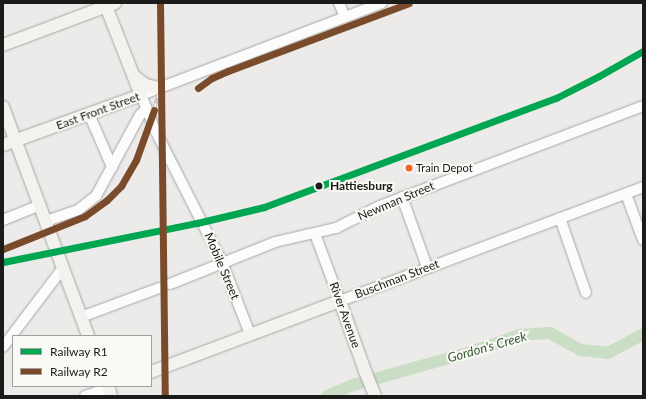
<!DOCTYPE html>
<html>
<head>
<meta charset="utf-8">
<style>
  body { margin:0 }
  #map { position:relative; width:646px; height:399px; overflow:hidden; background:#ecebe9; font-family:Lato,sans-serif }
  div>[style] { position:absolute }
  [style*='--x'] { left:calc(var(--x)*1px); top:calc(var(--y)*1px); width:calc(var(--w)*1px); rotate:calc(var(--a)*1deg) }
  .river>* { height:12px; margin:-6px; padding:0 6px; transform-origin:6px; border-radius:6px; background:#cadec6 }
  .roads { filter:drop-shadow(0 0 1px #a7a6a5) drop-shadow(0 0 1px #a7a6a5) }
  .minor>* { height:10px; margin:-5px; padding:0 5px; transform-origin:5px; border-radius:5px; background:#fcfcfc }
  .major>* { height:12px; margin:-6px; padding:0 6px; transform-origin:6px; border-radius:6px; background:#f4f2ef }
  .rail>* { height:3.5px; margin-top:-1.75px; transform-origin:0; background:repeating-linear-gradient(90deg,#faf9f5 0 6px,#c4c4c3 0 12px); box-sizing:border-box; border-block:1px solid #c4c4c3 }
  .rail-1>* { height:7px; margin:-3.5px; padding:0 3.5px; transform-origin:3.5px; border-radius:3.5px; background:#00a651 }
  .rail-2>* { height:7px; margin:-3.5px; padding:0 3.5px; transform-origin:3.5px; border-radius:3.5px; background:#7a4b2a }
  .dots>* { width:11px; height:11px; translate:-50% -50%; box-sizing:border-box; border:2px solid #faf9f5; border-radius:50% }
  span { translate:-50% -50%; white-space:nowrap; text-align:center; line-height:1.15; -webkit-text-stroke:4px #faf9f5; paint-order:stroke }
  .bus-label { font-size:11px; color:#1b1b19 }
  .left { translate:0 -50%; text-align:left }
  .street-label { font-size:12px; color:#1b1b19 }
  .stop-label { font-size:12px; color:#1b1b19; font-weight:700 }
  .water-label { font-size:13px; color:#325a2e; font-style:italic }
  .frame { position:absolute; inset:0; border:4px solid #1b1b19; pointer-events:none }
  .legend { position:absolute; left:12px; top:335px; width:140px; height:52px; box-sizing:border-box; background:#faf9f5; border:1px solid #a1a09d; margin:0; padding:5px 7px; list-style:none; font-size:12px; color:#1b1b19 }
  .legend li { display:flex; align-items:center; gap:8px; height:20px }
  .legend b { width:20px; border:1px solid #a1a09d }
</style>
</head>
<body>
<div id="map">
  <div class="river">
    <i style="--x:327;--y:396;--w:28;--a:-23"></i>
    <i style="--x:353;--y:385;--w:126;--a:-15.7"></i>
    <i style="--x:474;--y:351;--w:49;--a:-19.2"></i>
    <i style="--x:520;--y:335;--w:30;--a:-4"></i>
    <i style="--x:550;--y:333;--w:35;--a:29"></i>
    <i style="--x:581;--y:350;--w:27;--a:6"></i>
    <i style="--x:608;--y:353;--w:40;--a:-28"></i>
  </div>
  <div class="roads">
    <div class="minor">
      <i style="--x:339;--y:3;--w:15;--a:67"></i>
      <i style="--x:89;--y:114;--w:58;--a:66.5"></i>
      <i style="--x:626;--y:194;--w:49;--a:69.7"></i>
      <i style="--x:402;--y:197;--w:74;--a:70.3"></i>
      <i style="--x:560;--y:218;--w:79;--a:70.9"></i>
      <i style="--x:3;--y:220;--w:40;--a:-22"></i>
      <i style="--x:46;--y:221;--w:34;--a:-19"></i>
      <i style="--x:78;--y:210;--w:23;--a:-38"></i>
      <i style="--x:96;--y:196;--w:92;--a:-61.5"></i>
      <i style="--x:140;--y:115;--w:8;--a:-45"></i>
      <i style="--x:315;--y:234;--w:72;--a:69.5"></i>
      <i style="--x:340;--y:301;--w:324;--a:-20.6"></i>
      <i style="--x:170;--y:284;--w:113;--a:-21.8"></i>
      <i style="--x:275;--y:242;--w:63;--a:-12.9"></i>
      <i style="--x:336;--y:228;--w:49;--a:-26.6"></i>
      <i style="--x:380;--y:206;--w:281;--a:-20.8"></i>
      <i style="--x:81;--y:317;--w:83;--a:-20.4"></i>
      <i style="--x:250;--y:334;--w:77;--a:-111.3"></i>
      <i style="--x:222;--y:262;--w:146;--a:-116.9"></i>
      <i style="--x:156;--y:132;--w:40;--a:-112"></i>
      <i style="--x:141;--y:95;--w:258;--a:-20.9"></i>
      <i style="--x:3;--y:347;--w:99;--a:-52.8"></i>
      <i style="--x:85;--y:396;--w:24;--a:-19"></i>
    </div>
    <div class="major">
      <i style="--x:3;--y:45;--w:120;--a:-20.6"></i>
      <i style="--x:134;--y:76;--w:15;--a:37"></i>
      <i style="--x:146;--y:85;--w:12;--a:14"></i>
      <i style="--x:3;--y:107;--w:244;--a:69.6"></i>
      <i style="--x:3;--y:145;--w:147;--a:-19.9"></i>
      <i style="--x:141;--y:95;--w:96;--a:-111.5"></i>
      <i style="--x:151;--y:372;--w:202;--a:-20.6"></i>
      <i style="--x:340;--y:301;--w:74;--a:70.3"></i>
      <i style="--x:365;--y:371;--w:27;--a:68"></i>
      <i style="--x:108;--y:386;--w:10;--a:73"></i>
    </div>
  </div>
  <div class="rail">
    <i style="--x:160;--y:3;--w:393;--a:89.3"></i>
    <i style="--x:198;--y:88;--w:17;--a:-36"></i>
    <i style="--x:212;--y:78;--w:17;--a:-24"></i>
    <i style="--x:228;--y:71;--w:193;--a:-20.6"></i>
    <i style="--x:3;--y:249;--w:88;--a:-21.9"></i>
    <i style="--x:85;--y:216;--w:27;--a:-36"></i>
    <i style="--x:107;--y:200;--w:20;--a:-45"></i>
    <i style="--x:121;--y:186;--w:30;--a:-60"></i>
    <i style="--x:136;--y:160;--w:42;--a:-69"></i>
    <i style="--x:151;--y:121;--w:28;--a:-75"></i>
  </div>
  <div class="rail-1">
    <i style="--x:3;--y:262;--w:198;--a:-11.4"></i>
    <i style="--x:197;--y:223;--w:69;--a:-13.4"></i>
    <i style="--x:264;--y:207;--w:312;--a:-20.5"></i>
    <i style="--x:556;--y:98;--w:48;--a:-27.1"></i>
    <i style="--x:599;--y:76;--w:51;--a:-29.6"></i>
  </div>
  <div class="rail-2">
    <i style="--x:160;--y:3;--w:393;--a:89.3"></i>
    <i style="--x:198;--y:88;--w:17;--a:-36"></i>
    <i style="--x:212;--y:78;--w:17;--a:-24"></i>
    <i style="--x:228;--y:71;--w:193;--a:-20.6"></i>
    <i style="--x:3;--y:249;--w:88;--a:-21.9"></i>
    <i style="--x:85;--y:216;--w:27;--a:-36"></i>
    <i style="--x:107;--y:200;--w:20;--a:-45"></i>
    <i style="--x:121;--y:186;--w:30;--a:-60"></i>
    <i style="--x:136;--y:160;--w:53;--a:-70.2"></i>
  </div>
  <div class="dots">
    <i style="left:409px;top:168px;background:#f26522"></i>
    <i style="left:319px;top:186px;background:#1b1b19"></i>
  </div>
  <div class="bus-label">
    <span class="left" style="left:416px;top:168px">Train Depot</span>
  </div>
  <div class="street-label">
    <span style="left:98px;top:111px;rotate:-20deg">East Front Street</span>
    <span style="left:396px;top:201px;rotate:-23deg">Newman Street</span>
    <span style="left:222px;top:266px;rotate:67deg">Mobile Street</span>
    <span style="left:397px;top:279px;rotate:-21deg">Buschman Street</span>
    <span style="left:345px;top:315px;rotate:70deg">River Avenue</span>
  </div>
  <div class="stop-label">
    <span class="left" style="left:330px;top:186px">Hattiesburg</span>
  </div>
  <div class="water-label">
    <span style="left:487px;top:347px;rotate:-16deg">Gordon's Creek</span>
  </div>
  <div class="frame"></div>
  <ul class="legend">
  <li><b style="height:5px;background:#00a651"></b>Railway R1</li>
  <li><b style="height:5px;background:#7a4b2a"></b>Railway R2</li>
  </ul>
</div>
</body>
</html>
